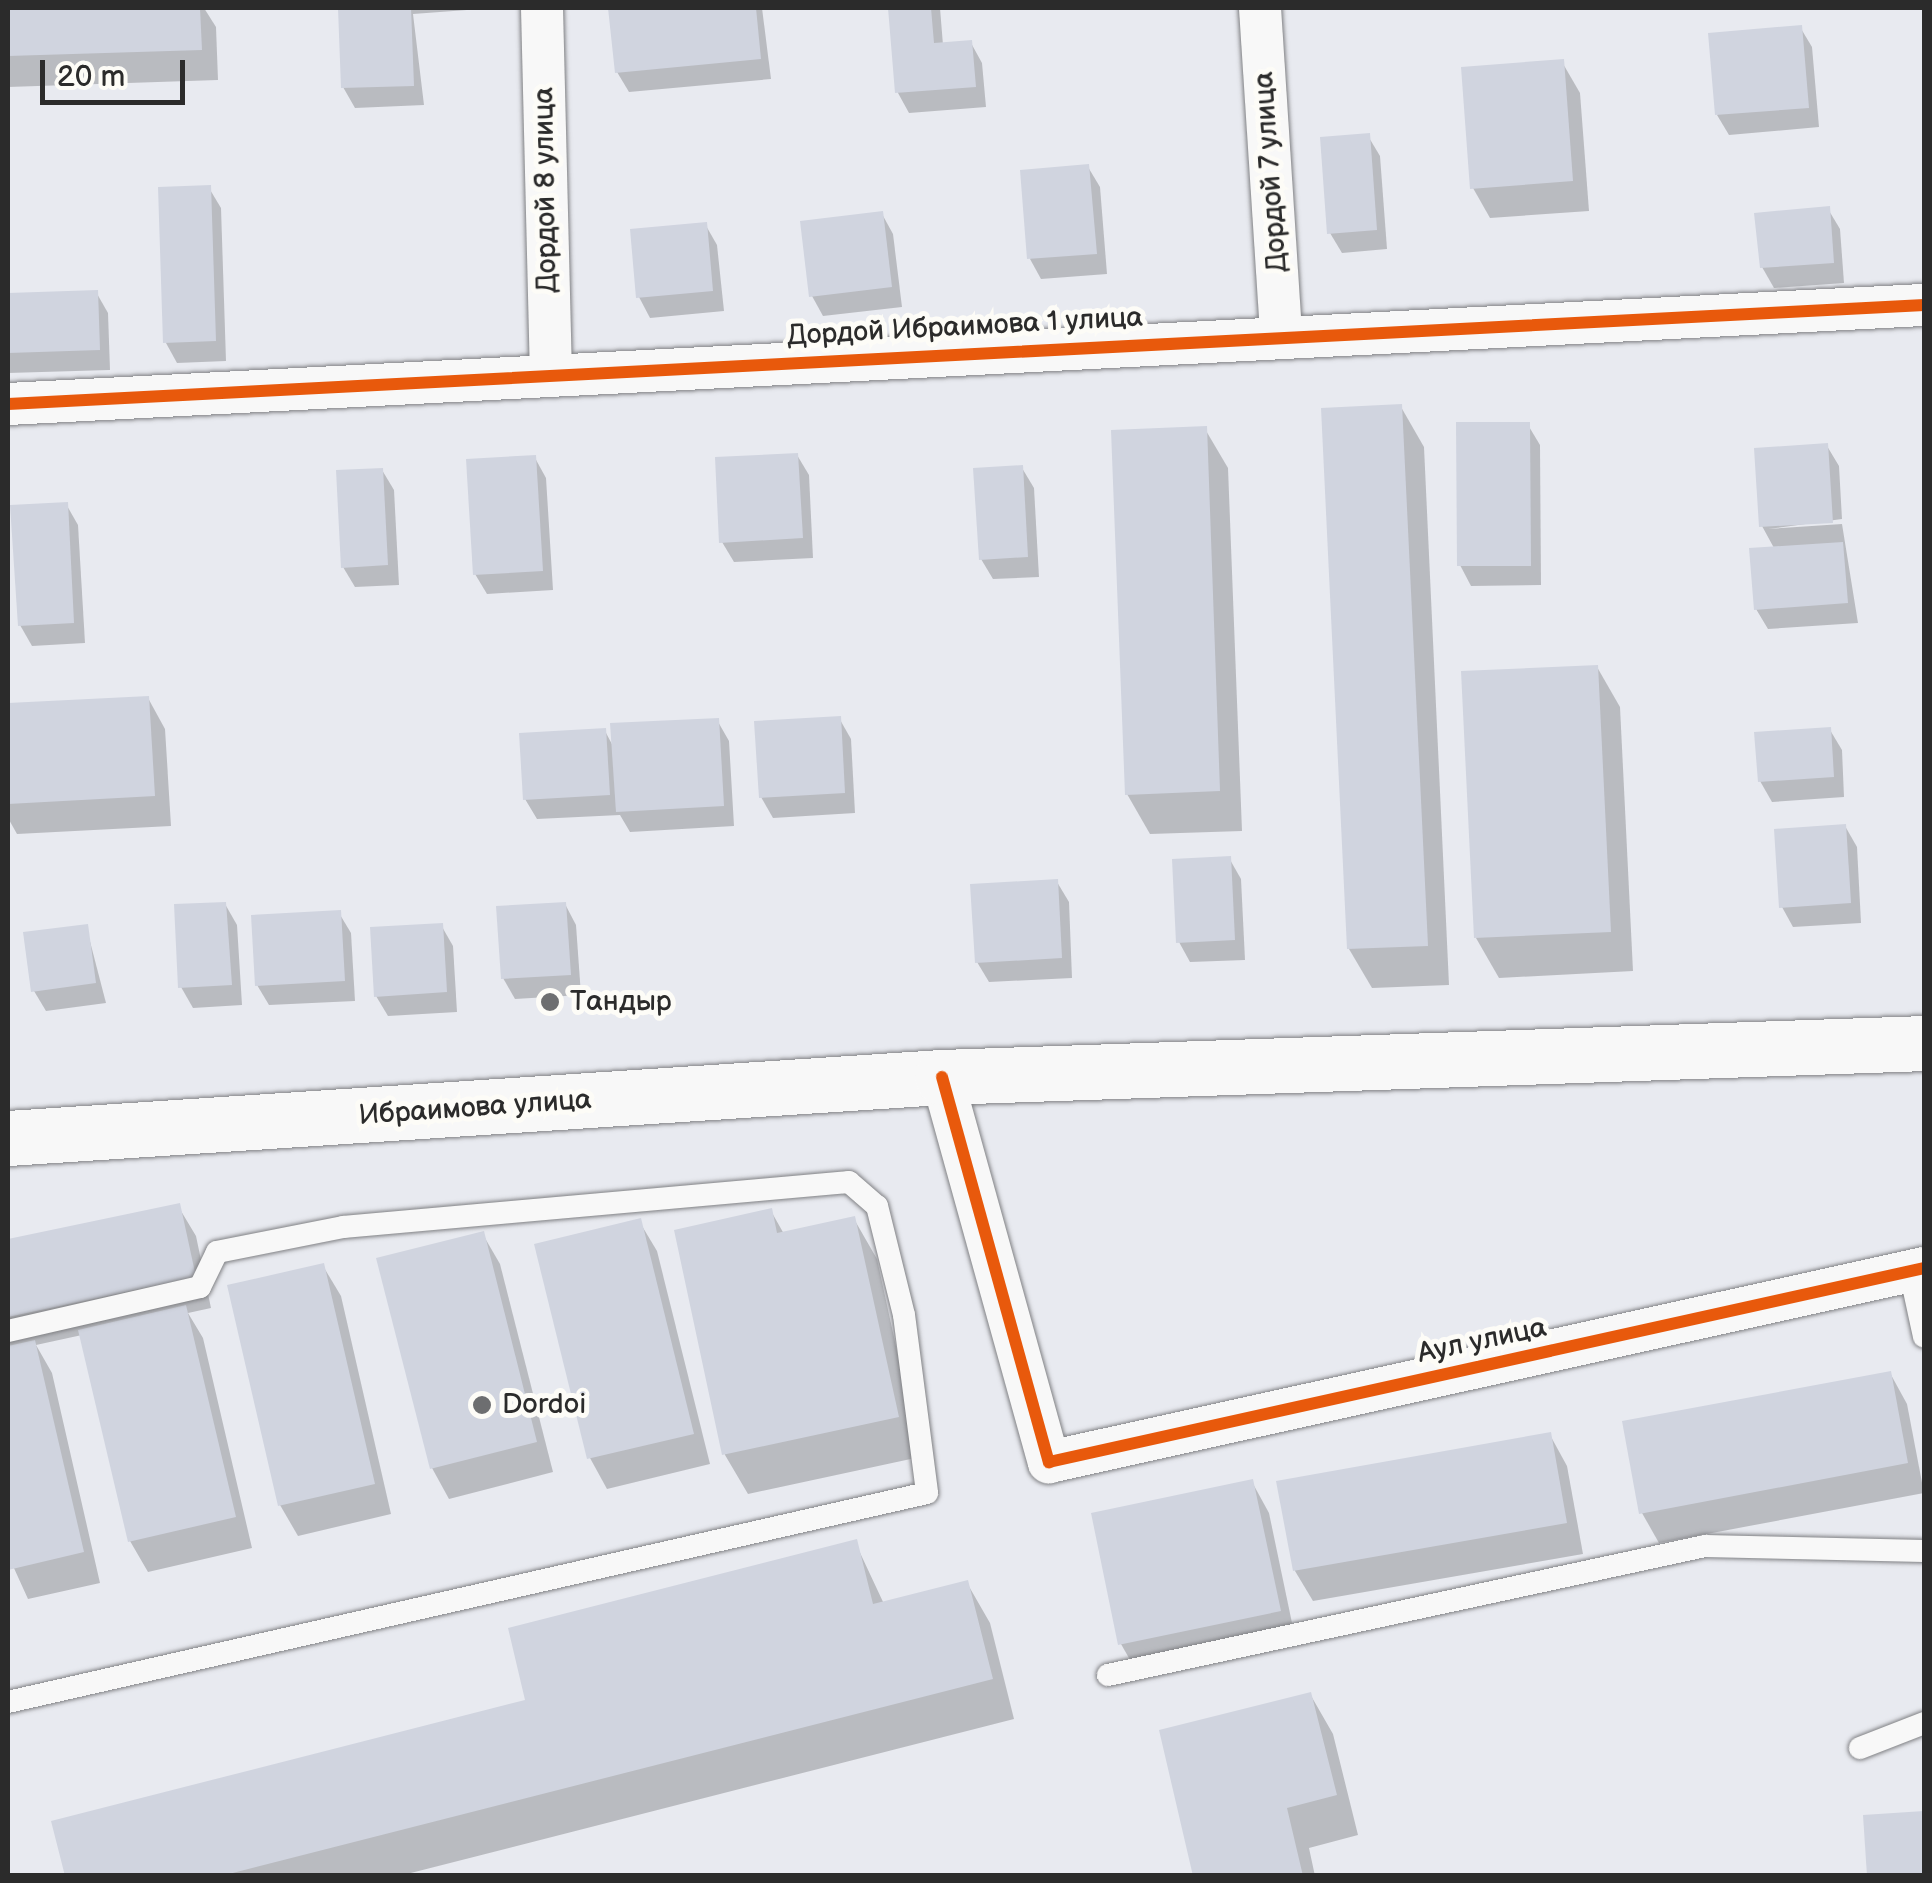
<!DOCTYPE html>
<html>
<head>
<meta charset="utf-8">
<style>
  body { margin:0 }
  #map { position:relative; width:1932px; height:1883px; overflow:hidden; background:#e8eaf0; font-family:"Balsamiq Sans",sans-serif }
  div>[style] { position:absolute }
  [style*='--x'] { left:calc(var(--x)*1px); top:calc(var(--y)*1px); width:calc(var(--w)*1px); rotate:calc(var(--a)*1deg) }
  .shadow>* { inset:0; background:#0003 }
  .building>* { inset:0; background:#d0d4df }
  .roads { filter:drop-shadow(0 0 2px #808184) drop-shadow(0 0 2px #808184) }
  .service>* { height:22px; margin:-11px; padding:0 11px; transform-origin:11px; border-radius:11px; background:#f8f8f8 }
  .minor>* { height:42px; margin:-21px; padding:0 21px; transform-origin:21px; border-radius:21px; background:#f8f8f8 }
  .secondary>* { height:55px; margin:-27.5px; padding:0 27.5px; transform-origin:27.5px; border-radius:27.5px; background:#f8f8f8 }
  .cycleway>* { height:12px; margin:-6px; padding:0 6px; transform-origin:6px; border-radius:6px; background:#e8590c }
  .dots>* { width:28px; height:28px; translate:-50% -50%; box-sizing:border-box; border:5px solid #fdfcf7; border-radius:50% }
  span { translate:-50% -50%; white-space:nowrap; text-align:center; line-height:1.15; -webkit-text-stroke:10px #fdfcf7; paint-order:stroke }
  .street-label { font-size:28px; color:#2b2b2b }
  .poi-label { font-size:28px; color:#2b2b2b }
  .left { translate:0 -50%; text-align:left }
  .frame { position:absolute; inset:0; border:10px solid #2b2b2b; pointer-events:none }
  .scale { position:absolute; left:40px; top:60px; width:145px; height:45px; box-sizing:border-box; border:5px solid #2b2b2b; border-top:0; padding-left:12px; font-size:30px; line-height:35px; white-space:nowrap; color:#2b2b2b; -webkit-text-stroke:8px #fdfcf7; paint-order:stroke }
</style>
</head>
<body>
<div id="map">
  <div class="shadow">
    <i style="clip-path:polygon(8px 8px,204px 8px,216px 27px,218px 80px,8px 87px)"></i>
    <i style="clip-path:polygon(494px 8px,413px 14px,424px 105px,355px 108px,343px 87px,341px 10px)"></i>
    <i style="clip-path:polygon(611px 8px,762px 8px,771px 79px,629px 92px,617px 72px)"></i>
    <i style="clip-path:polygon(891px 8px,940px 8px,943px 45px,971px 43px,982px 63px,986px 107px,909px 113px,898px 93px)"></i>
    <i style="clip-path:polygon(1800px 27px,1812px 47px,1819px 127px,1729px 135px,1717px 115px)"></i>
    <i style="clip-path:polygon(1562px 62px,1580px 93px,1589px 211px,1490px 218px,1473px 188px)"></i>
    <i style="clip-path:polygon(1368px 136px,1380px 156px,1387px 249px,1342px 253px,1330px 233px)"></i>
    <i style="clip-path:polygon(1088px 167px,1100px 187px,1107px 274px,1041px 279px,1030px 259px)"></i>
    <i style="clip-path:polygon(209px 188px,221px 208px,226px 361px,177px 363px,166px 343px)"></i>
    <i style="clip-path:polygon(1828px 209px,1840px 229px,1844px 283px,1774px 288px,1762px 267px)"></i>
    <i style="clip-path:polygon(882px 214px,893px 234px,902px 307px,823px 316px,812px 296px)"></i>
    <i style="clip-path:polygon(705px 224px,717px 245px,724px 311px,650px 318px,639px 297px)"></i>
    <i style="clip-path:polygon(96px 292px,108px 313px,110px 370px,8px 373px,8px 296px)"></i>
    <i style="clip-path:polygon(1401px 407px,1424px 447px,1449px 985px,1372px 988px,1349px 949px)"></i>
    <i style="clip-path:polygon(1528px 425px,1540px 445px,1541px 585px,1471px 586px,1460px 565px)"></i>
    <i style="clip-path:polygon(1205px 429px,1228px 468px,1242px 831px,1150px 834px,1127px 794px)"></i>
    <i style="clip-path:polygon(1827px 446px,1839px 466px,1842px 519px,1768px 529px,1842px 524px,1858px 623px,1768px 629px,1756px 609px,1774px 548px,1762px 526px)"></i>
    <i style="clip-path:polygon(797px 455px,809px 475px,813px 558px,734px 562px,722px 542px)"></i>
    <i style="clip-path:polygon(535px 458px,546px 478px,553px 590px,487px 594px,475px 574px)"></i>
    <i style="clip-path:polygon(1022px 468px,1034px 488px,1039px 577px,993px 579px,981px 559px)"></i>
    <i style="clip-path:polygon(382px 470px,394px 490px,399px 585px,355px 587px,343px 567px)"></i>
    <i style="clip-path:polygon(66px 504px,78px 525px,85px 643px,32px 646px,20px 625px)"></i>
    <i style="clip-path:polygon(1597px 667px,1620px 707px,1633px 971px,1499px 978px,1476px 938px)"></i>
    <i style="clip-path:polygon(148px 698px,165px 729px,171px 826px,17px 834px,8px 818px,8px 706px)"></i>
    <i style="clip-path:polygon(839px 718px,851px 739px,855px 813px,773px 818px,761px 797px)"></i>
    <i style="clip-path:polygon(717px 720px,729px 741px,734px 826px,630px 832px,620px 815px,537px 819px,525px 799px,605px 731px,614px 748px)"></i>
    <i style="clip-path:polygon(1830px 730px,1842px 750px,1844px 797px,1772px 802px,1760px 781px)"></i>
    <i style="clip-path:polygon(1845px 826px,1857px 847px,1861px 923px,1793px 927px,1782px 907px)"></i>
    <i style="clip-path:polygon(1229px 858px,1241px 879px,1245px 960px,1190px 962px,1179px 942px)"></i>
    <i style="clip-path:polygon(1057px 882px,1069px 902px,1072px 978px,989px 982px,977px 962px)"></i>
    <i style="clip-path:polygon(225px 904px,237px 925px,242px 1005px,193px 1008px,181px 987px)"></i>
    <i style="clip-path:polygon(565px 904px,576px 925px,581px 995px,515px 999px,503px 978px)"></i>
    <i style="clip-path:polygon(339px 913px,351px 933px,355px 1001px,269px 1005px,257px 985px)"></i>
    <i style="clip-path:polygon(441px 925px,453px 946px,457px 1012px,388px 1016px,376px 996px)"></i>
    <i style="clip-path:polygon(86px 926px,106px 1003px,46px 1011px,34px 991px)"></i>
    <i style="clip-path:polygon(178px 1206px,196px 1236px,211px 1308px,188px 1313px,203px 1338px,252px 1548px,148px 1572px,130px 1541px,82px 1335px,36px 1345px,52px 1373px,100px 1583px,28px 1599px,8px 1555px,8px 1242px)"></i>
    <i style="clip-path:polygon(771px 1211px,784px 1234px,854px 1219px,877px 1259px,920px 1457px,748px 1494px,725px 1455px,677px 1232px)"></i>
    <i style="clip-path:polygon(639px 1221px,657px 1251px,710px 1464px,607px 1489px,590px 1458px,537px 1246px)"></i>
    <i style="clip-path:polygon(482px 1233px,500px 1264px,553px 1472px,449px 1499px,432px 1468px)"></i>
    <i style="clip-path:polygon(323px 1266px,341px 1296px,391px 1514px,298px 1536px,280px 1505px)"></i>
    <i style="clip-path:polygon(1890px 1373px,1907px 1404px,1924px 1493px,1659px 1543px,1642px 1513px)"></i>
    <i style="clip-path:polygon(1550px 1435px,1567px 1466px,1583px 1554px,1313px 1601px,1295px 1571px,1279px 1483px)"></i>
    <i style="clip-path:polygon(1252px 1482px,1269px 1513px,1296px 1642px,1138px 1674px,1121px 1644px)"></i>
    <i style="clip-path:polygon(855px 1542px,884px 1604px,967px 1583px,990px 1623px,1014px 1719px,399px 1876px,68px 1876px,528px 1702px)"></i>
    <i style="clip-path:polygon(1310px 1694px,1333px 1734px,1358px 1835px,1309px 1848px,1315px 1876px,1196px 1876px)"></i>
  </div>
  <div class="building">
    <i style="clip-path:polygon(8px 8px,200px 8px,202px 50px,8px 56px)"></i>
    <i style="clip-path:polygon(338px 8px,411px 8px,414px 86px,341px 88px)"></i>
    <i style="clip-path:polygon(608px 8px,756px 8px,761px 59px,615px 73px)"></i>
    <i style="clip-path:polygon(888px 8px,931px 8px,934px 43px,972px 40px,976px 87px,895px 93px)"></i>
    <i style="clip-path:polygon(1802px 25px,1809px 108px,1715px 115px,1708px 33px)"></i>
    <i style="clip-path:polygon(1564px 59px,1573px 181px,1470px 189px,1461px 67px)"></i>
    <i style="clip-path:polygon(1370px 133px,1377px 230px,1327px 234px,1320px 137px)"></i>
    <i style="clip-path:polygon(1089px 164px,1097px 254px,1027px 259px,1020px 170px)"></i>
    <i style="clip-path:polygon(211px 185px,216px 341px,163px 343px,158px 187px)"></i>
    <i style="clip-path:polygon(1830px 206px,1834px 263px,1760px 268px,1754px 213px)"></i>
    <i style="clip-path:polygon(883px 211px,892px 287px,809px 297px,800px 221px)"></i>
    <i style="clip-path:polygon(707px 222px,713px 291px,636px 298px,630px 229px)"></i>
    <i style="clip-path:polygon(98px 290px,100px 350px,8px 353px,8px 293px)"></i>
    <i style="clip-path:polygon(1402px 404px,1428px 946px,1347px 949px,1321px 408px)"></i>
    <i style="clip-path:polygon(1456px 422px,1530px 422px,1531px 566px,1457px 566px)"></i>
    <i style="clip-path:polygon(1207px 426px,1220px 791px,1125px 795px,1111px 430px)"></i>
    <i style="clip-path:polygon(1828px 443px,1833px 523px,1759px 527px,1754px 448px)"></i>
    <i style="clip-path:polygon(798px 453px,803px 538px,719px 543px,715px 457px)"></i>
    <i style="clip-path:polygon(536px 455px,543px 571px,473px 575px,466px 459px)"></i>
    <i style="clip-path:polygon(1023px 465px,1028px 557px,979px 560px,973px 468px)"></i>
    <i style="clip-path:polygon(383px 468px,388px 565px,341px 568px,336px 470px)"></i>
    <i style="clip-path:polygon(68px 502px,74px 623px,18px 626px,10px 505px)"></i>
    <i style="clip-path:polygon(1843px 542px,1848px 603px,1754px 610px,1749px 548px)"></i>
    <i style="clip-path:polygon(1598px 665px,1611px 932px,1474px 938px,1461px 671px)"></i>
    <i style="clip-path:polygon(149px 696px,155px 796px,8px 804px,8px 703px)"></i>
    <i style="clip-path:polygon(841px 716px,845px 793px,759px 798px,754px 721px)"></i>
    <i style="clip-path:polygon(719px 718px,724px 806px,616px 812px,610px 723px)"></i>
    <i style="clip-path:polygon(1831px 727px,1834px 777px,1758px 782px,1754px 732px)"></i>
    <i style="clip-path:polygon(606px 728px,610px 795px,523px 800px,519px 733px)"></i>
    <i style="clip-path:polygon(1846px 824px,1851px 903px,1779px 908px,1774px 829px)"></i>
    <i style="clip-path:polygon(1231px 856px,1235px 940px,1176px 943px,1172px 859px)"></i>
    <i style="clip-path:polygon(1058px 879px,1062px 958px,975px 963px,970px 884px)"></i>
    <i style="clip-path:polygon(226px 902px,232px 985px,178px 988px,174px 904px)"></i>
    <i style="clip-path:polygon(566px 902px,571px 975px,501px 979px,496px 906px)"></i>
    <i style="clip-path:polygon(341px 910px,345px 981px,255px 986px,251px 915px)"></i>
    <i style="clip-path:polygon(443px 923px,447px 992px,374px 997px,370px 927px)"></i>
    <i style="clip-path:polygon(88px 924px,96px 983px,31px 992px,23px 932px)"></i>
    <i style="clip-path:polygon(180px 1203px,196px 1277px,8px 1317px,8px 1239px)"></i>
    <i style="clip-path:polygon(772px 1208px,777px 1233px,855px 1216px,899px 1417px,722px 1455px,674px 1230px)"></i>
    <i style="clip-path:polygon(641px 1218px,694px 1434px,587px 1459px,534px 1244px)"></i>
    <i style="clip-path:polygon(484px 1231px,537px 1442px,430px 1469px,376px 1258px)"></i>
    <i style="clip-path:polygon(324px 1263px,375px 1484px,278px 1506px,227px 1285px)"></i>
    <i style="clip-path:polygon(186px 1305px,236px 1517px,128px 1542px,78px 1330px)"></i>
    <i style="clip-path:polygon(35px 1340px,84px 1552px,8px 1570px,8px 1346px)"></i>
    <i style="clip-path:polygon(1891px 1371px,1908px 1463px,1639px 1514px,1622px 1421px)"></i>
    <i style="clip-path:polygon(1551px 1432px,1567px 1523px,1293px 1571px,1276px 1481px)"></i>
    <i style="clip-path:polygon(1253px 1479px,1281px 1611px,1118px 1645px,1091px 1513px)"></i>
    <i style="clip-path:polygon(857px 1539px,873px 1604px,968px 1580px,993px 1679px,221px 1876px,65px 1876px,51px 1821px,525px 1700px,508px 1628px)"></i>
    <i style="clip-path:polygon(1311px 1692px,1337px 1795px,1287px 1808px,1303px 1876px,1193px 1876px,1159px 1730px)"></i>
    <i style="clip-path:polygon(1924px 1811px,1924px 1876px,1867px 1876px,1863px 1815px)"></i>
  </div>
  <div class="roads">
    <div class="service">
      <i style="--x:1910;--y:1272;--w:66;--a:77.8"></i>
      <i style="--x:8;--y:1331;--w:197;--a:-12.9"></i>
      <i style="--x:200;--y:1287;--w:39;--a:-64"></i>
      <i style="--x:217;--y:1252;--w:128;--a:-11.2"></i>
      <i style="--x:343;--y:1227;--w:508;--a:-5.08"></i>
      <i style="--x:849;--y:1182;--w:37;--a:41"></i>
      <i style="--x:877;--y:1206;--w:112;--a:76.1"></i>
      <i style="--x:904;--y:1315;--w:179;--a:82.6"></i>
      <i style="--x:927;--y:1493;--w:942;--a:167.19"></i>
      <i style="--x:1108;--y:1675;--w:611;--a:-12.19"></i>
      <i style="--x:1705;--y:1546;--w:219;--a:1.3"></i>
      <i style="--x:1860;--y:1748;--w:69;--a:-21.3"></i>
    </div>
    <div class="minor">
      <i style="--x:542;--y:8;--w:365;--a:88.6"></i>
      <i style="--x:1260;--y:8;--w:330;--a:86.3"></i>
      <i style="--x:8;--y:404;--w:1919;--a:-2.96"></i>
      <i style="--x:942;--y:1077;--w:400;--a:74.5"></i>
      <i style="--x:1049;--y:1462;--w:896;--a:-12.5"></i>
    </div>
    <div class="secondary">
      <i style="--x:8;--y:1138;--w:936;--a:-3.74"></i>
      <i style="--x:942;--y:1077;--w:983;--a:-1.98"></i>
    </div>
  </div>
  <div class="cycleway">
    <i style="--x:8;--y:404;--w:1919;--a:-2.96"></i>
    <i style="--x:942;--y:1077;--w:400;--a:74.5"></i>
    <i style="--x:1049;--y:1462;--w:896;--a:-12.5"></i>
  </div>
  <div class="dots">
    <i style="left:550px;top:1002px;background:#6d6e70"></i>
    <i style="left:482px;top:1405px;background:#6d6e70"></i>
  </div>
  <div class="street-label">
    <span style="left:1271px;top:172px;rotate:-94deg">Дордой 7 улица</span>
    <span style="left:546px;top:190px;rotate:-91deg">Дордой 8 улица</span>
    <span style="left:965px;top:327px;rotate:-3deg">Дордой Ибраимова 1 улица</span>
    <span style="left:475px;top:1108px;rotate:-4deg">Ибраимова улица</span>
    <span style="left:1482px;top:1341px;rotate:-12deg">Аул улица</span>
  </div>
  <div class="poi-label">
    <span class="left" style="left:570px;top:1002px">Тандыр</span>
    <span class="left" style="left:502px;top:1405px">Dordoi</span>
  </div>
  <div class="frame"></div>
  <div class="scale">20 m</div>
</div>
</body>
</html>
